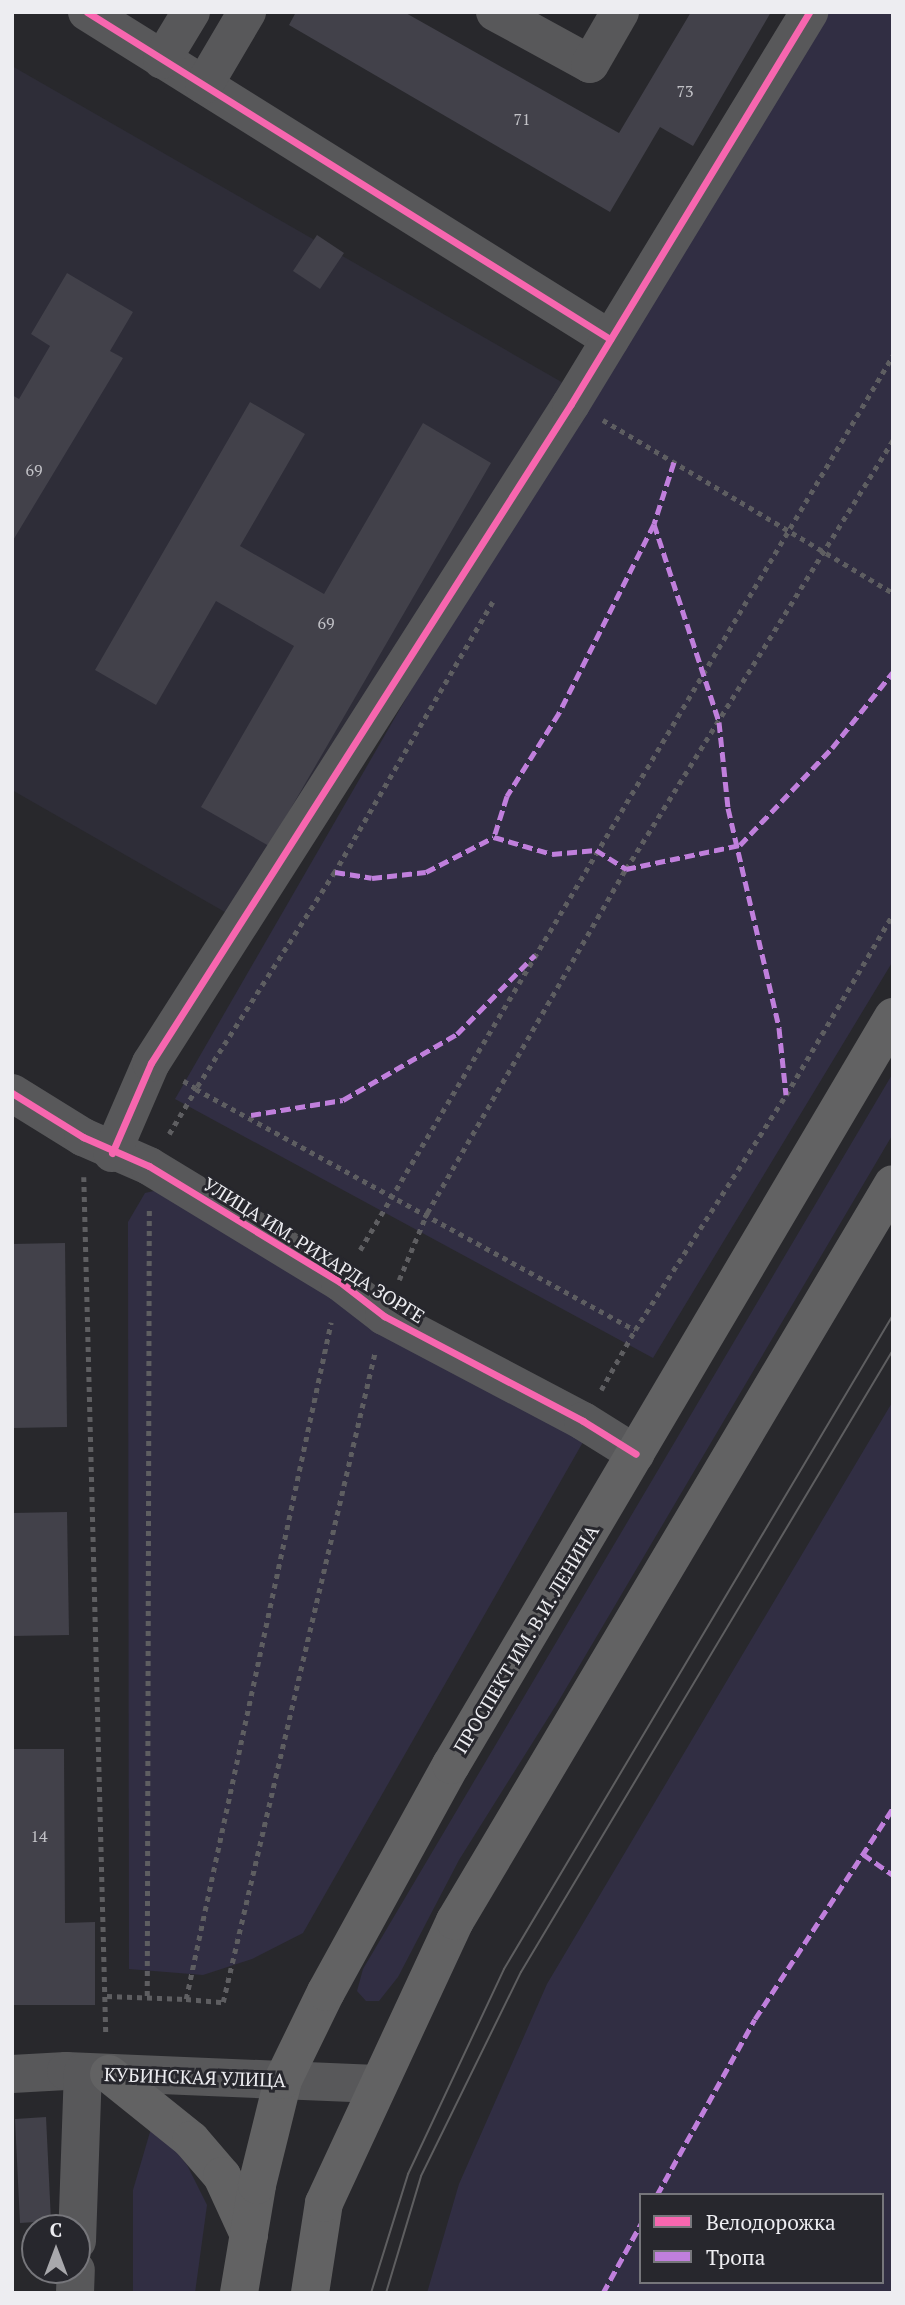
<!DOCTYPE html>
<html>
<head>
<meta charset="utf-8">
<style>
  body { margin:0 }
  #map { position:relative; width:905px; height:2305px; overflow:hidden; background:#28282c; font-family:"PT Serif",serif }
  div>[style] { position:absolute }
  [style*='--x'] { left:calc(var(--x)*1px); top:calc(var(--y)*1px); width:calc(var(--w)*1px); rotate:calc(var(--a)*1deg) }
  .built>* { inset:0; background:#2e2d38 }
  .green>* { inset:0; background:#312e43 }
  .building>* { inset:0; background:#42414a }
  .path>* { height:4.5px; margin-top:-2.25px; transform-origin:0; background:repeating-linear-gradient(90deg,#5e5e61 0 5px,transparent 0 10px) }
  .minor>* { height:38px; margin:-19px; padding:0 19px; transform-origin:19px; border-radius:19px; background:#58585a }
  .major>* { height:38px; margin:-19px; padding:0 19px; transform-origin:19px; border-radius:19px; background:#626263 }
  .tram>* { height:2px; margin:-1px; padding:0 1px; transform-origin:1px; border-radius:1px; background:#5e5e60 }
  .quiet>* { height:5px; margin-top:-2.5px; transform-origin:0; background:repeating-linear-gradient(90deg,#c07fdc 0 10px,transparent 0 15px) }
  .cycleway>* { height:7px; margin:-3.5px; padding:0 3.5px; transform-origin:3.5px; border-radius:3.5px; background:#f766af }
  span { translate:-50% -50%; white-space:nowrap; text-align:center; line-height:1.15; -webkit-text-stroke:6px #27272d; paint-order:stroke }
  .number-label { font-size:16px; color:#c2c2c7 }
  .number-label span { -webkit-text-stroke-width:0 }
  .street-label { font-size:19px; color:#ededf1 }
  .frame { position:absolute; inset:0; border:14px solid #ededf1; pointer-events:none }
  .legend { position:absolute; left:639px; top:2193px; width:245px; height:91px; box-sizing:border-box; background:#27272d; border:2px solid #76767b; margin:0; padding:9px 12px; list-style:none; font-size:21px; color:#ededf1 }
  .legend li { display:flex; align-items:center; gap:14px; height:35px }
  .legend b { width:35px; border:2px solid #76767b }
  .north { position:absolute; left:21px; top:2214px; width:70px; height:70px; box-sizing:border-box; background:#27272d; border:2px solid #76767b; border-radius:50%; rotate:0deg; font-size:19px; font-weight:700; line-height:28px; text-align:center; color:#ededf1 }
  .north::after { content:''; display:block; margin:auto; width:24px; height:32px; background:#a8a8ac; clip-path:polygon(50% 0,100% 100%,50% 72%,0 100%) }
</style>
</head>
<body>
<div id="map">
  <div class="built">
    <i style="clip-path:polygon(12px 66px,565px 384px,251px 927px,12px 790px)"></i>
  </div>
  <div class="green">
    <i style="clip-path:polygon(817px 12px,893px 12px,893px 961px,653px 1358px,175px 1099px,611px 343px)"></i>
    <i style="clip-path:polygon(893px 1073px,893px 1134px,558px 1702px,459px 1860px,398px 1977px,379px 2001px,366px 2001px,357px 1991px,363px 1969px)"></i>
    <i style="clip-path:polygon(183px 1184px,587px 1435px,303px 1933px,252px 1959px,203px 1975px,129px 1969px,128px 1222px,145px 1193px)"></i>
    <i style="clip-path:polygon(evenodd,893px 1401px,893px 2293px,427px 2293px,459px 2184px,547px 1984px,893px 1401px,641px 2195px,882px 2195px,882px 2282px,641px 2282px,641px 2195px)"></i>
    <i style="clip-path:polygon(156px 2126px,187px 2165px,207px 2205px,195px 2293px,133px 2293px,133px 2190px,150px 2132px)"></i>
  </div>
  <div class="building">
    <i style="clip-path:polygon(296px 12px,404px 12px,619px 133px,691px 12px,771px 12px,693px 146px,660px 127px,610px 212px,289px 25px)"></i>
    <i style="clip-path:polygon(317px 235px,344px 253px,320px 289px,293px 271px)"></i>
    <i style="clip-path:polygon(67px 273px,133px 312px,110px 351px,123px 358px,12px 542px,12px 395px,19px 399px,50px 346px,31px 334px)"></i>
    <i style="clip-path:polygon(250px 402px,305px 434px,240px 546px,324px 594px,423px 423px,491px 463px,269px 846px,201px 807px,294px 646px,216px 601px,156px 705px,95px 670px)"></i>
    <i style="clip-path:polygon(65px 1243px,67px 1427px,12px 1428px,12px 1244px)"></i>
    <i style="clip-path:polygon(67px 1512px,69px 1635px,12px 1636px,12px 1513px)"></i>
    <i style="clip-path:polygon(12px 1749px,64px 1749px,65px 1923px,95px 1922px,95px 2005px,12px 2005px)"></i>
    <i style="clip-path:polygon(46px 2117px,51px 2221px,20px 2223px,15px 2119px)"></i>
  </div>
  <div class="path">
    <i style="--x:603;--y:420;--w:338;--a:30.8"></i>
    <i style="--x:493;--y:602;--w:313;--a:120.3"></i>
    <i style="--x:335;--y:872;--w:258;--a:122.6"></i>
    <i style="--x:196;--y:1089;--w:501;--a:28.77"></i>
    <i style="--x:635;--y:1330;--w:279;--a:-57.3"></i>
    <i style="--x:786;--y:1095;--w:210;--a:-59.4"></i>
    <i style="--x:169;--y:1134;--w:52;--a:-59"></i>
    <i style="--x:196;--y:1089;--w:15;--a:-148"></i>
    <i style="--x:84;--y:1177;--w:859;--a:88.53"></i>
    <i style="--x:360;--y:1250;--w:1042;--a:-59.22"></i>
    <i style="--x:399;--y:1280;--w:73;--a:-67.3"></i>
    <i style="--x:427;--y:1213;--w:397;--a:-60"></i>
    <i style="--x:626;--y:869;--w:505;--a:-58.1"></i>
    <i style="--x:601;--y:1390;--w:69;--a:-60.5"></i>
    <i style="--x:107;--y:1996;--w:79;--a:2.2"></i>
    <i style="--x:186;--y:1999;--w:692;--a:-77.91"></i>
    <i style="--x:147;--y:1996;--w:786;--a:-89.85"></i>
    <i style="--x:186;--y:1999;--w:37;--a:5"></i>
    <i style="--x:223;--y:2002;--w:668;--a:-76.84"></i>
  </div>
  <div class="minor">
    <i style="--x:87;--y:12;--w:617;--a:32.02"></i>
    <i style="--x:495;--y:12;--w:108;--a:28.7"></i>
    <i style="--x:590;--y:64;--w:60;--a:-60"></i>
    <i style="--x:162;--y:60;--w:56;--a:-58.9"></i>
    <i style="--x:204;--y:85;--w:85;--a:-59.5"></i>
    <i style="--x:12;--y:1093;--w:84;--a:31.8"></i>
    <i style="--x:83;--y:1137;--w:72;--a:23.7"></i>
    <i style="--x:149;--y:1166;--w:223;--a:31.3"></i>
    <i style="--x:340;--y:1282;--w:56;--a:37.7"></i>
    <i style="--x:384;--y:1316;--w:225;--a:27.8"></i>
    <i style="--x:583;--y:1421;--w:62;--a:31.9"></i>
    <i style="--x:112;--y:1153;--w:98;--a:-66.6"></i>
    <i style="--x:151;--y:1063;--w:781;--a:-57.49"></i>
    <i style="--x:571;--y:404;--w:459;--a:-58.7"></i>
    <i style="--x:12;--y:2074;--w:54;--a:-3.2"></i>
    <i style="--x:66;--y:2071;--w:311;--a:2.4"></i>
    <i style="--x:77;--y:2241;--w:169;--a:-88"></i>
    <i style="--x:75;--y:2293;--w:23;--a:-88"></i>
  </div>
  <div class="major">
    <i style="--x:109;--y:2074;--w:105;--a:38.8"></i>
    <i style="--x:191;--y:2140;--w:48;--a:49.3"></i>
    <i style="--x:222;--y:2176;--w:65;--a:65.4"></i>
    <i style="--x:239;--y:2293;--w:109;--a:-80.5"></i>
    <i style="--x:257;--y:2185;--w:108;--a:-76.1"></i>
    <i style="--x:283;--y:2080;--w:98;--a:-64"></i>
    <i style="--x:326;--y:1992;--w:259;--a:-61.2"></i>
    <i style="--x:451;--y:1765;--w:869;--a:-59.42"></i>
    <i style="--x:310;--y:2293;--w:91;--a:-81.2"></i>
    <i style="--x:324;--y:2203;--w:311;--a:-65.1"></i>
    <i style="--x:455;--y:1921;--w:857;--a:-59.28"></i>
  </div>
  <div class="tram">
    <i style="--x:371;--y:2293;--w:125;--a:-72.7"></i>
    <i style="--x:408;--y:2174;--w:226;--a:-64.9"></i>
    <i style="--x:504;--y:1969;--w:761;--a:-59.26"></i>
    <i style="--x:386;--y:2293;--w:122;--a:-73.3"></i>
    <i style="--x:421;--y:2176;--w:227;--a:-63.9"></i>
    <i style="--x:521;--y:1972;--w:725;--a:-59.12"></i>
  </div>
  <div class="quiet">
    <i style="--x:674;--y:462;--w:65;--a:107.9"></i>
    <i style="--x:654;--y:524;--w:212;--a:116.7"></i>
    <i style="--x:559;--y:713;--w:98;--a:122.1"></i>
    <i style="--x:507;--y:796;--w:43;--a:107.6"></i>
    <i style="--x:494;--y:837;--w:60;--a:16.3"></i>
    <i style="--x:552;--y:854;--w:44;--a:-5.2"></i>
    <i style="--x:596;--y:850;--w:36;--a:32"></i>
    <i style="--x:626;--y:869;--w:116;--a:-11.9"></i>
    <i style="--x:740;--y:845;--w:134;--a:-46.5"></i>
    <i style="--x:832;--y:748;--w:97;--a:-51.2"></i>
    <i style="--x:654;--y:524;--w:208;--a:71.8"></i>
    <i style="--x:719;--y:722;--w:86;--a:84"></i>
    <i style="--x:728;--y:808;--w:226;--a:76.9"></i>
    <i style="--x:779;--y:1028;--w:67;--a:84"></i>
    <i style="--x:335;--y:872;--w:37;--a:9"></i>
    <i style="--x:372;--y:878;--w:54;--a:-6.3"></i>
    <i style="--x:426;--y:872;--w:76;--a:-27.2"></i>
    <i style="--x:251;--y:1115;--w:93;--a:-9.3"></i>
    <i style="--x:343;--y:1100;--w:132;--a:-30.1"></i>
    <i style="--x:457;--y:1034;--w:111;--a:-45.4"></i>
    <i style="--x:863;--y:1854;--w:37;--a:35"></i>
    <i style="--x:657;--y:2195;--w:201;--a:-60.9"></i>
    <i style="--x:755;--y:2019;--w:252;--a:-56.8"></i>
    <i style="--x:603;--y:2293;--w:79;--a:-61.2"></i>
  </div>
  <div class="cycleway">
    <i style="--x:87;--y:12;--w:617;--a:32.02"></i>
    <i style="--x:12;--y:1093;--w:84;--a:31.8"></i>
    <i style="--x:83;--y:1137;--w:72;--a:23.7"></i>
    <i style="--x:149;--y:1166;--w:223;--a:31.3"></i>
    <i style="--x:340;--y:1282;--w:56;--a:37.7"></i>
    <i style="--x:384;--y:1316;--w:225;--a:27.8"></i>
    <i style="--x:583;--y:1421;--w:62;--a:31.9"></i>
    <i style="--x:112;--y:1153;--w:98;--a:-66.6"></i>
    <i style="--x:151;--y:1063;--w:781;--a:-57.49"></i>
    <i style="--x:571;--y:404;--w:459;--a:-58.7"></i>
  </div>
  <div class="number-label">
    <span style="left:685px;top:91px">73</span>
    <span style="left:522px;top:119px">71</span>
    <span style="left:34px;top:470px">69</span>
    <span style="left:326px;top:623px">69</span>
    <span style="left:39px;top:1836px">14</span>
  </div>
  <div class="street-label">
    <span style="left:314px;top:1250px;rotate:32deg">УЛИЦА ИМ. РИХАРДА ЗОРГЕ</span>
    <span style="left:526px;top:1639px;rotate:-59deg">ПРОСПЕКТ ИМ. В.И. ЛЕНИНА</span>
    <span style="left:195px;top:2077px;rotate:2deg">КУБИНСКАЯ УЛИЦА</span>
  </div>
  <div class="frame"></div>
  <ul class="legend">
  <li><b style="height:9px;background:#f766af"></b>Велодорожка</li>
  <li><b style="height:9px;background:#c07fdc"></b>Тропа</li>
  </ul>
  <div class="north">С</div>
</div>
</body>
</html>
